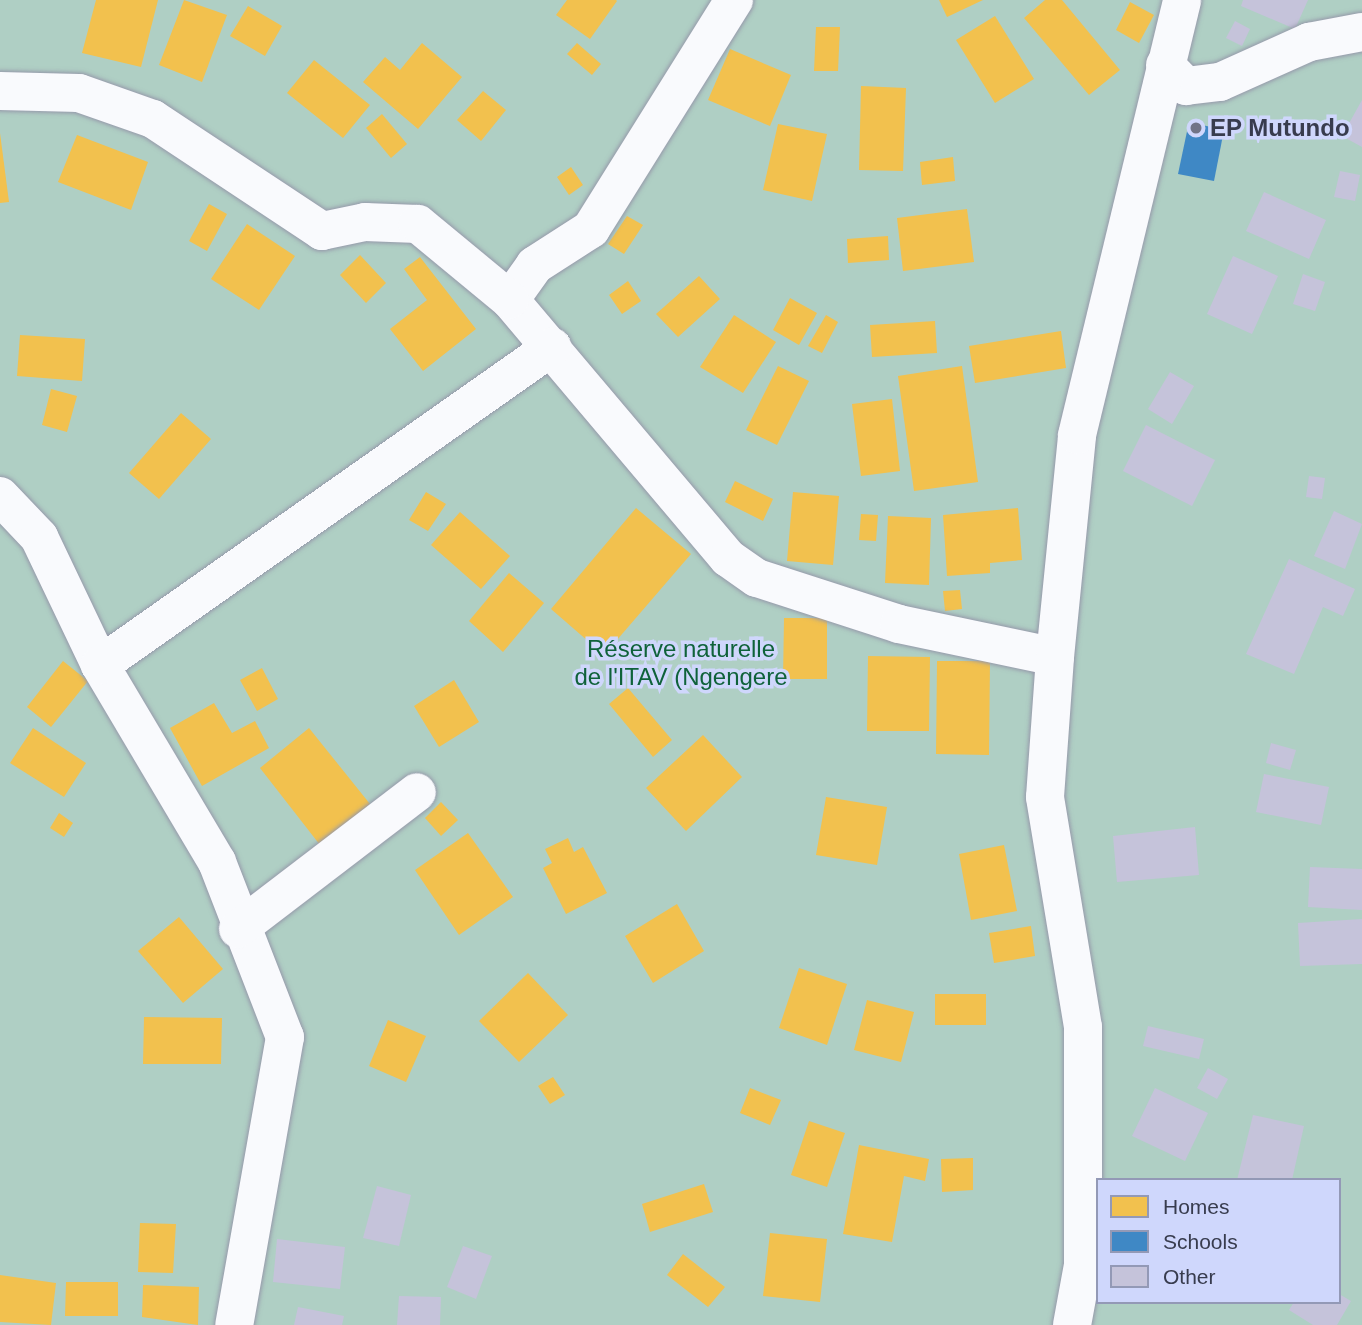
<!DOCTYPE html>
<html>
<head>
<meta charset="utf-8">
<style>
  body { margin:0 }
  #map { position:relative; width:1362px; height:1325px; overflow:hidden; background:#daddf2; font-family:Arial,sans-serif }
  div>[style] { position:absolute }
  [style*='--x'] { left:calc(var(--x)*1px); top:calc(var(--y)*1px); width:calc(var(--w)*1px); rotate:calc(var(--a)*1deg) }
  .green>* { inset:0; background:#afcfc4 }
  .homes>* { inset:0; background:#f2c14e }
  .schools>* { inset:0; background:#3f88c5 }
  .building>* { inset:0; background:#c5c3da }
  .roads { filter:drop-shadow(0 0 2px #9699aa) drop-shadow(0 0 2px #9699aa) }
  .minor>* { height:38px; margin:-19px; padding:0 19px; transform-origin:19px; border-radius:19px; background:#f9fafd }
  .dots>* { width:19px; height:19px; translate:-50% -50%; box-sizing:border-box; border:4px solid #cfd7fc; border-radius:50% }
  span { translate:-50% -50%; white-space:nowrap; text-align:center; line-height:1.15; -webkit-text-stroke:7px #cfd7fc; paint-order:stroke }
  .poi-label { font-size:24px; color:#383c4e; font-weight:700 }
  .left { translate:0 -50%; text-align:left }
  .park-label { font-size:24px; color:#0f623a }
  .legend { position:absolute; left:1096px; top:1178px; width:245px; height:126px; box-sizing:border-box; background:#cfd7fc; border:2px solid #9399b6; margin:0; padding:9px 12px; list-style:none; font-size:21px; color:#383c4e }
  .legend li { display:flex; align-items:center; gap:14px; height:35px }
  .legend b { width:35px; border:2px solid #9399b6 }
</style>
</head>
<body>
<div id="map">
  <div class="green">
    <i style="clip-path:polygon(evenodd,0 0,1362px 0,1362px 1325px,0 1325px,0 0,1098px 1180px,1339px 1180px,1339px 1302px,1098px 1302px,1098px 1180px)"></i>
  </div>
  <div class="homes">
    <i style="clip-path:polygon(96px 0,158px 0,141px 67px,82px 53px)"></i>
    <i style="clip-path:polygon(184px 0,227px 15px,202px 82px,159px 65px)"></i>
    <i style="clip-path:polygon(567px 0,616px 0,617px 1px,590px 39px,556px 15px)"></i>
    <i style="clip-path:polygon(939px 0,983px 0,947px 17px)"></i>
    <i style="clip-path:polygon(1045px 0,1062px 0,1120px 70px,1089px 95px,1024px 18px)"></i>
    <i style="clip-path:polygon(1130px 2px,1154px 15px,1139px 43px,1116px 30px)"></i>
    <i style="clip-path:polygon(248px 6px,282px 26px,265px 56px,230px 36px)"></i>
    <i style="clip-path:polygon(995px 16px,1034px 79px,995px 103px,956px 40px)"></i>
    <i style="clip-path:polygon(816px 27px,840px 27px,838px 71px,814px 71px)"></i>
    <i style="clip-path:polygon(422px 43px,462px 77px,418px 129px,363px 82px,385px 57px,400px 70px)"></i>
    <i style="clip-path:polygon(577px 43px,601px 64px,592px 75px,567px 54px)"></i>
    <i style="clip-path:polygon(730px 49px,791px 75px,770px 126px,708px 100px)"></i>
    <i style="clip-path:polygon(314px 60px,370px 105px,343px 138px,287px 93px)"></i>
    <i style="clip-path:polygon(861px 86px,906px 88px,903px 171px,859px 170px)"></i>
    <i style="clip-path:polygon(483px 91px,506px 110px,481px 141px,457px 120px)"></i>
    <i style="clip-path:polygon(382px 114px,407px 144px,391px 158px,366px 128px)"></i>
    <i style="clip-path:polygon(778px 124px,827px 134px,812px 201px,763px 190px)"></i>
    <i style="clip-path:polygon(0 133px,9px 202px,0 203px)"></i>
    <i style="clip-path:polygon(77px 135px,148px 162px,131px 210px,58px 182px)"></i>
    <i style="clip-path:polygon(953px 157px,955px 181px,922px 185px,920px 162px)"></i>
    <i style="clip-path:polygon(571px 167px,583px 185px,569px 195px,557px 177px)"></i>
    <i style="clip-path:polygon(209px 204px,227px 214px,207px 251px,189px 241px)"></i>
    <i style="clip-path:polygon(967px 209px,974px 262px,903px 271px,897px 218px)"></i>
    <i style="clip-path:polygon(627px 216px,643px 225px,624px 254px,608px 244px)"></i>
    <i style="clip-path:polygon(247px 224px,295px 256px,259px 310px,211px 279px)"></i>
    <i style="clip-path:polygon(888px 236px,889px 260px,848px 263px,847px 239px)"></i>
    <i style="clip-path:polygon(360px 255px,386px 283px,366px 303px,340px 275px)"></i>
    <i style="clip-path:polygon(420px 257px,476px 329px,423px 371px,390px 329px,427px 300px,404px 269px)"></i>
    <i style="clip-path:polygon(699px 276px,720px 299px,678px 337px,656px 314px)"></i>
    <i style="clip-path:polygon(628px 281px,641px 301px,622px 314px,609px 295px)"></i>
    <i style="clip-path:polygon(790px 298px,817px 313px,799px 345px,773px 330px)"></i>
    <i style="clip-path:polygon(734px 315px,776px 342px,743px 393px,700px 367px)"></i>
    <i style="clip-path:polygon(826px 315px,838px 322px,822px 353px,808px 346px)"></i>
    <i style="clip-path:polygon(935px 321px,937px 353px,872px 357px,870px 325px)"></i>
    <i style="clip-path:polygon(1061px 331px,1066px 368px,975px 383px,969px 346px)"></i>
    <i style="clip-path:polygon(20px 335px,85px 339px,82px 381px,17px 376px)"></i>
    <i style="clip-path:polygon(778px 366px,809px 381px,777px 445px,746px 430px)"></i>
    <i style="clip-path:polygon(962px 366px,978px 482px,914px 491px,898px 376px)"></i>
    <i style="clip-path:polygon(51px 389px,77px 396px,67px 432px,42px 425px)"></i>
    <i style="clip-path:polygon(892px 399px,900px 471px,861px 476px,852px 404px)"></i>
    <i style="clip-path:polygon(181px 413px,211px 439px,159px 499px,129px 473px)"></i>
    <i style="clip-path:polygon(735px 481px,773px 499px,763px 521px,725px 502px)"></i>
    <i style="clip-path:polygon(426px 492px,446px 504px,428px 531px,409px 520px)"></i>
    <i style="clip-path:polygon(793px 492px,839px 496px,833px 565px,787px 561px)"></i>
    <i style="clip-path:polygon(636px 508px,691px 554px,604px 655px,551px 609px)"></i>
    <i style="clip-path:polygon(1018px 508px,1022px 560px,990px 563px,990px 573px,947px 576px,943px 515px)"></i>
    <i style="clip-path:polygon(460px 512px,510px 556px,481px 589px,431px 545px)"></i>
    <i style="clip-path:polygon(861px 514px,878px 515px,876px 541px,859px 540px)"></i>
    <i style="clip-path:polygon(888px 516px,931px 518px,929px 585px,885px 583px)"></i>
    <i style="clip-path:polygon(509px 573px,544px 603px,503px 652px,469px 621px)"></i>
    <i style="clip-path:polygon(960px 590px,962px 609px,945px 611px,943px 591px)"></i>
    <i style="clip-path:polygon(784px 618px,827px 618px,827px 679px,783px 679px)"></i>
    <i style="clip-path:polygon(868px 656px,930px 657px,929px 731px,867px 731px)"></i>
    <i style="clip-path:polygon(63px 661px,88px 681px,51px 727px,27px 707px)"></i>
    <i style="clip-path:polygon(937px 661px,990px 661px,989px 755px,936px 754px)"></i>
    <i style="clip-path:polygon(262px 668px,278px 699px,257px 711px,240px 680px)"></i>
    <i style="clip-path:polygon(454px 680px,479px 722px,439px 747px,414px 706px)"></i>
    <i style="clip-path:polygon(628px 688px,672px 740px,653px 757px,609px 704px)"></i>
    <i style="clip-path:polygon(214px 703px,232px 733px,255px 721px,269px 748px,202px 786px,170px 728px)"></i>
    <i style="clip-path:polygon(33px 728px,86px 763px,64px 797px,10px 763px)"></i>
    <i style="clip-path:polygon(309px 728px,370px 804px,320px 845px,260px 768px)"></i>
    <i style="clip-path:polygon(703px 735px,742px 777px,686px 831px,646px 788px)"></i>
    <i style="clip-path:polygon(826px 797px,887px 807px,877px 865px,816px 855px)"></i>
    <i style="clip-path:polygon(441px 802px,458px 820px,441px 836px,425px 818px)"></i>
    <i style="clip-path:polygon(59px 813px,73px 823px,64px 837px,50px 828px)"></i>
    <i style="clip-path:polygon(468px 833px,513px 897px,459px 935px,415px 870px)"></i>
    <i style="clip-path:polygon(568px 838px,574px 852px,583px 847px,607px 893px,566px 914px,543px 868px,552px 863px,545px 849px)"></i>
    <i style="clip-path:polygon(1004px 845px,1017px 911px,971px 920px,959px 854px)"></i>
    <i style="clip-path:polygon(677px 904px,704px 951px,653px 983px,625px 936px)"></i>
    <i style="clip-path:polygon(179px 917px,223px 969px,183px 1003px,138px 951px)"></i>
    <i style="clip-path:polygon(1031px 926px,1035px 956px,994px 963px,989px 933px)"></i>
    <i style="clip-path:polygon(799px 968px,847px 984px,827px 1045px,779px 1028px)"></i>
    <i style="clip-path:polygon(528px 973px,568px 1015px,519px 1062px,479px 1021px)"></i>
    <i style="clip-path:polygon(935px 994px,986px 994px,986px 1025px,935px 1025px)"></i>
    <i style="clip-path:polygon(867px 1000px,914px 1012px,901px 1062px,854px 1050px)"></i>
    <i style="clip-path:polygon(144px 1017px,222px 1018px,221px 1064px,143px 1064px)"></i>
    <i style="clip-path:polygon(388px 1020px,426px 1036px,406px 1082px,369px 1066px)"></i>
    <i style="clip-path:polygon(553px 1077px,565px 1095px,550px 1104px,538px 1086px)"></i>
    <i style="clip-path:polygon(750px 1088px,781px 1100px,770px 1125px,740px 1113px)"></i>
    <i style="clip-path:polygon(809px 1121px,845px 1133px,827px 1187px,791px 1175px)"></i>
    <i style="clip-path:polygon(859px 1145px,929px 1159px,925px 1181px,904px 1176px,892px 1242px,843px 1234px)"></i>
    <i style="clip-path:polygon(973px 1158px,973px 1190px,942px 1192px,941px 1159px)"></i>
    <i style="clip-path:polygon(704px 1184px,713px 1212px,650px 1232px,642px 1204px)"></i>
    <i style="clip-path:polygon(140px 1223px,176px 1224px,173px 1273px,138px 1272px)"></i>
    <i style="clip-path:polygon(770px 1233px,827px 1239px,820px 1302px,763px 1296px)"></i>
    <i style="clip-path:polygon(683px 1254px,725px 1287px,708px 1307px,667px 1275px)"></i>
    <i style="clip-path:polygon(0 1275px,56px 1283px,51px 1325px,0 1322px)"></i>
    <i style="clip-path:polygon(66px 1282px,118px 1282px,118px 1316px,65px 1316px)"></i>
    <i style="clip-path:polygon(143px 1285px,199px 1287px,198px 1325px,142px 1317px)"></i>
  </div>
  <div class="schools">
    <i style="clip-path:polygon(1189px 122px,1224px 130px,1214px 181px,1178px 174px)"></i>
  </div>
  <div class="building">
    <i style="clip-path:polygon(1243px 0,1308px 0,1295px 29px,1241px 6px)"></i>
    <i style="clip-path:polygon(1235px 21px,1250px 29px,1242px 46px,1226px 38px)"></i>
    <i style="clip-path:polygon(1362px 100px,1362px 147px,1342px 136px)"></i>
    <i style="clip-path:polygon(1340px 171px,1360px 175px,1355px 201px,1334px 197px)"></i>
    <i style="clip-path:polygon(1264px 192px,1326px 220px,1309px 259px,1246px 231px)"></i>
    <i style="clip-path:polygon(1233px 256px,1278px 276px,1252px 334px,1207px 314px)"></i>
    <i style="clip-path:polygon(1303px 274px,1325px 282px,1315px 311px,1293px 304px)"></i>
    <i style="clip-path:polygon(1170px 372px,1194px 386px,1172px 424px,1148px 409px)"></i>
    <i style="clip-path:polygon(1146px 425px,1215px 460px,1192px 506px,1123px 471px)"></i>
    <i style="clip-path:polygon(1309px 476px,1325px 478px,1322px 499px,1306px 497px)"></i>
    <i style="clip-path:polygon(1334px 511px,1362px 524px,1345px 569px,1314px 556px)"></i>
    <i style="clip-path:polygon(1289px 559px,1355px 589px,1343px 616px,1323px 607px,1294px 674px,1246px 654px)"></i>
    <i style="clip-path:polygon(1271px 743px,1296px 750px,1290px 770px,1266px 763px)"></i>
    <i style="clip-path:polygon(1264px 774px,1329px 787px,1321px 825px,1256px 812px)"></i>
    <i style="clip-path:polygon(1195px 827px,1199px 875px,1117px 882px,1113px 836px)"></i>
    <i style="clip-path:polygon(1310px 867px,1362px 869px,1362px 910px,1308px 907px)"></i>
    <i style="clip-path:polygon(1362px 919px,1362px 964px,1300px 966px,1298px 923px)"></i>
    <i style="clip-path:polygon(1148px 1026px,1204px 1039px,1199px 1059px,1143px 1046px)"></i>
    <i style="clip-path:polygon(1208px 1068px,1228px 1079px,1217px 1099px,1197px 1088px)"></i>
    <i style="clip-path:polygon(1155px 1088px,1208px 1113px,1185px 1161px,1132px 1136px)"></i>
    <i style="clip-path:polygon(1253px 1115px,1304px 1126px,1292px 1180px,1237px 1180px)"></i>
    <i style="clip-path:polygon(377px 1186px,411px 1195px,399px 1246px,363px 1238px)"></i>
    <i style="clip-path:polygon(277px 1239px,345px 1247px,340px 1289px,273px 1282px)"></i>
    <i style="clip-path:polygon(463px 1246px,492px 1256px,476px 1299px,447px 1287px)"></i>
    <i style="clip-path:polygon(1339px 1294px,1351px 1301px,1337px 1325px,1313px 1325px,1289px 1310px,1294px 1302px,1339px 1302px)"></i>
    <i style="clip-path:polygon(399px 1296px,441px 1297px,440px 1325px,397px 1325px)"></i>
    <i style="clip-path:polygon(298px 1307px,344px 1316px,342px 1325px,294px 1325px)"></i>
  </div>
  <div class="roads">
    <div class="minor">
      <i style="--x:734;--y:0;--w:270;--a:122"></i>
      <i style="--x:591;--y:229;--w:67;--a:147.3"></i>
      <i style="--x:535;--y:265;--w:43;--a:125.5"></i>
      <i style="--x:510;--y:300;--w:338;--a:49.8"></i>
      <i style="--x:728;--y:558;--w:35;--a:35"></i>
      <i style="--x:757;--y:578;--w:149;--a:17.9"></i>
      <i style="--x:899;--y:624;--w:159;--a:11.9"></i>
      <i style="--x:1165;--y:65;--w:30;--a:45"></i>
      <i style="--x:1186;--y:86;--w:34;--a:-7"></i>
      <i style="--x:1220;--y:82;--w:98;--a:-24.2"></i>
      <i style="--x:1309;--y:42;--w:54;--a:-10.7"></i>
      <i style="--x:0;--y:91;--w:79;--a:1.5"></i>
      <i style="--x:79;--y:93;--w:78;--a:19.4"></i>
      <i style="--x:153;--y:119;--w:203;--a:33.5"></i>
      <i style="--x:322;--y:231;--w:44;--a:-11.8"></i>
      <i style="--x:365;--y:222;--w:53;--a:2.2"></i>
      <i style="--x:418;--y:224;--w:119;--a:39.6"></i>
      <i style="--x:0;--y:496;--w:57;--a:46.4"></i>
      <i style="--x:39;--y:537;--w:142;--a:64.5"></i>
      <i style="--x:100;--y:665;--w:229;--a:59.3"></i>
      <i style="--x:217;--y:862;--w:188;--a:68.8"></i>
      <i style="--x:285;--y:1037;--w:292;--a:100"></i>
      <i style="--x:100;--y:665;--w:553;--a:-35.13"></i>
      <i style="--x:238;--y:929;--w:225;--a:-37.4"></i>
      <i style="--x:1072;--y:1325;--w:61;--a:-79.6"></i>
      <i style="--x:1083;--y:1265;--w:238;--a:-90"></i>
      <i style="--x:1083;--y:1027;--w:233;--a:-99.4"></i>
      <i style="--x:1045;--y:797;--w:140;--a:-85.9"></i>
      <i style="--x:1055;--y:657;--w:223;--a:-84.3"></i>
      <i style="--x:1077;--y:435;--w:447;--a:-76.4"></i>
    </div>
  </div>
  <div class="dots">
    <i style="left:1196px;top:128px;background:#717487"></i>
  </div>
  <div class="poi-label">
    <span class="left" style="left:1210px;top:128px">EP Mutundo</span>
  </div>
  <div class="park-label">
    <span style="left:681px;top:663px">Réserve naturelle<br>de l'ITAV (Ngengere</span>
  </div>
  <ul class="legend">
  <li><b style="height:19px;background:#f2c14e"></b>Homes</li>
  <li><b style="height:19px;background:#3f88c5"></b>Schools</li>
  <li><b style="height:19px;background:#c5c3da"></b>Other</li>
  </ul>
</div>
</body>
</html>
